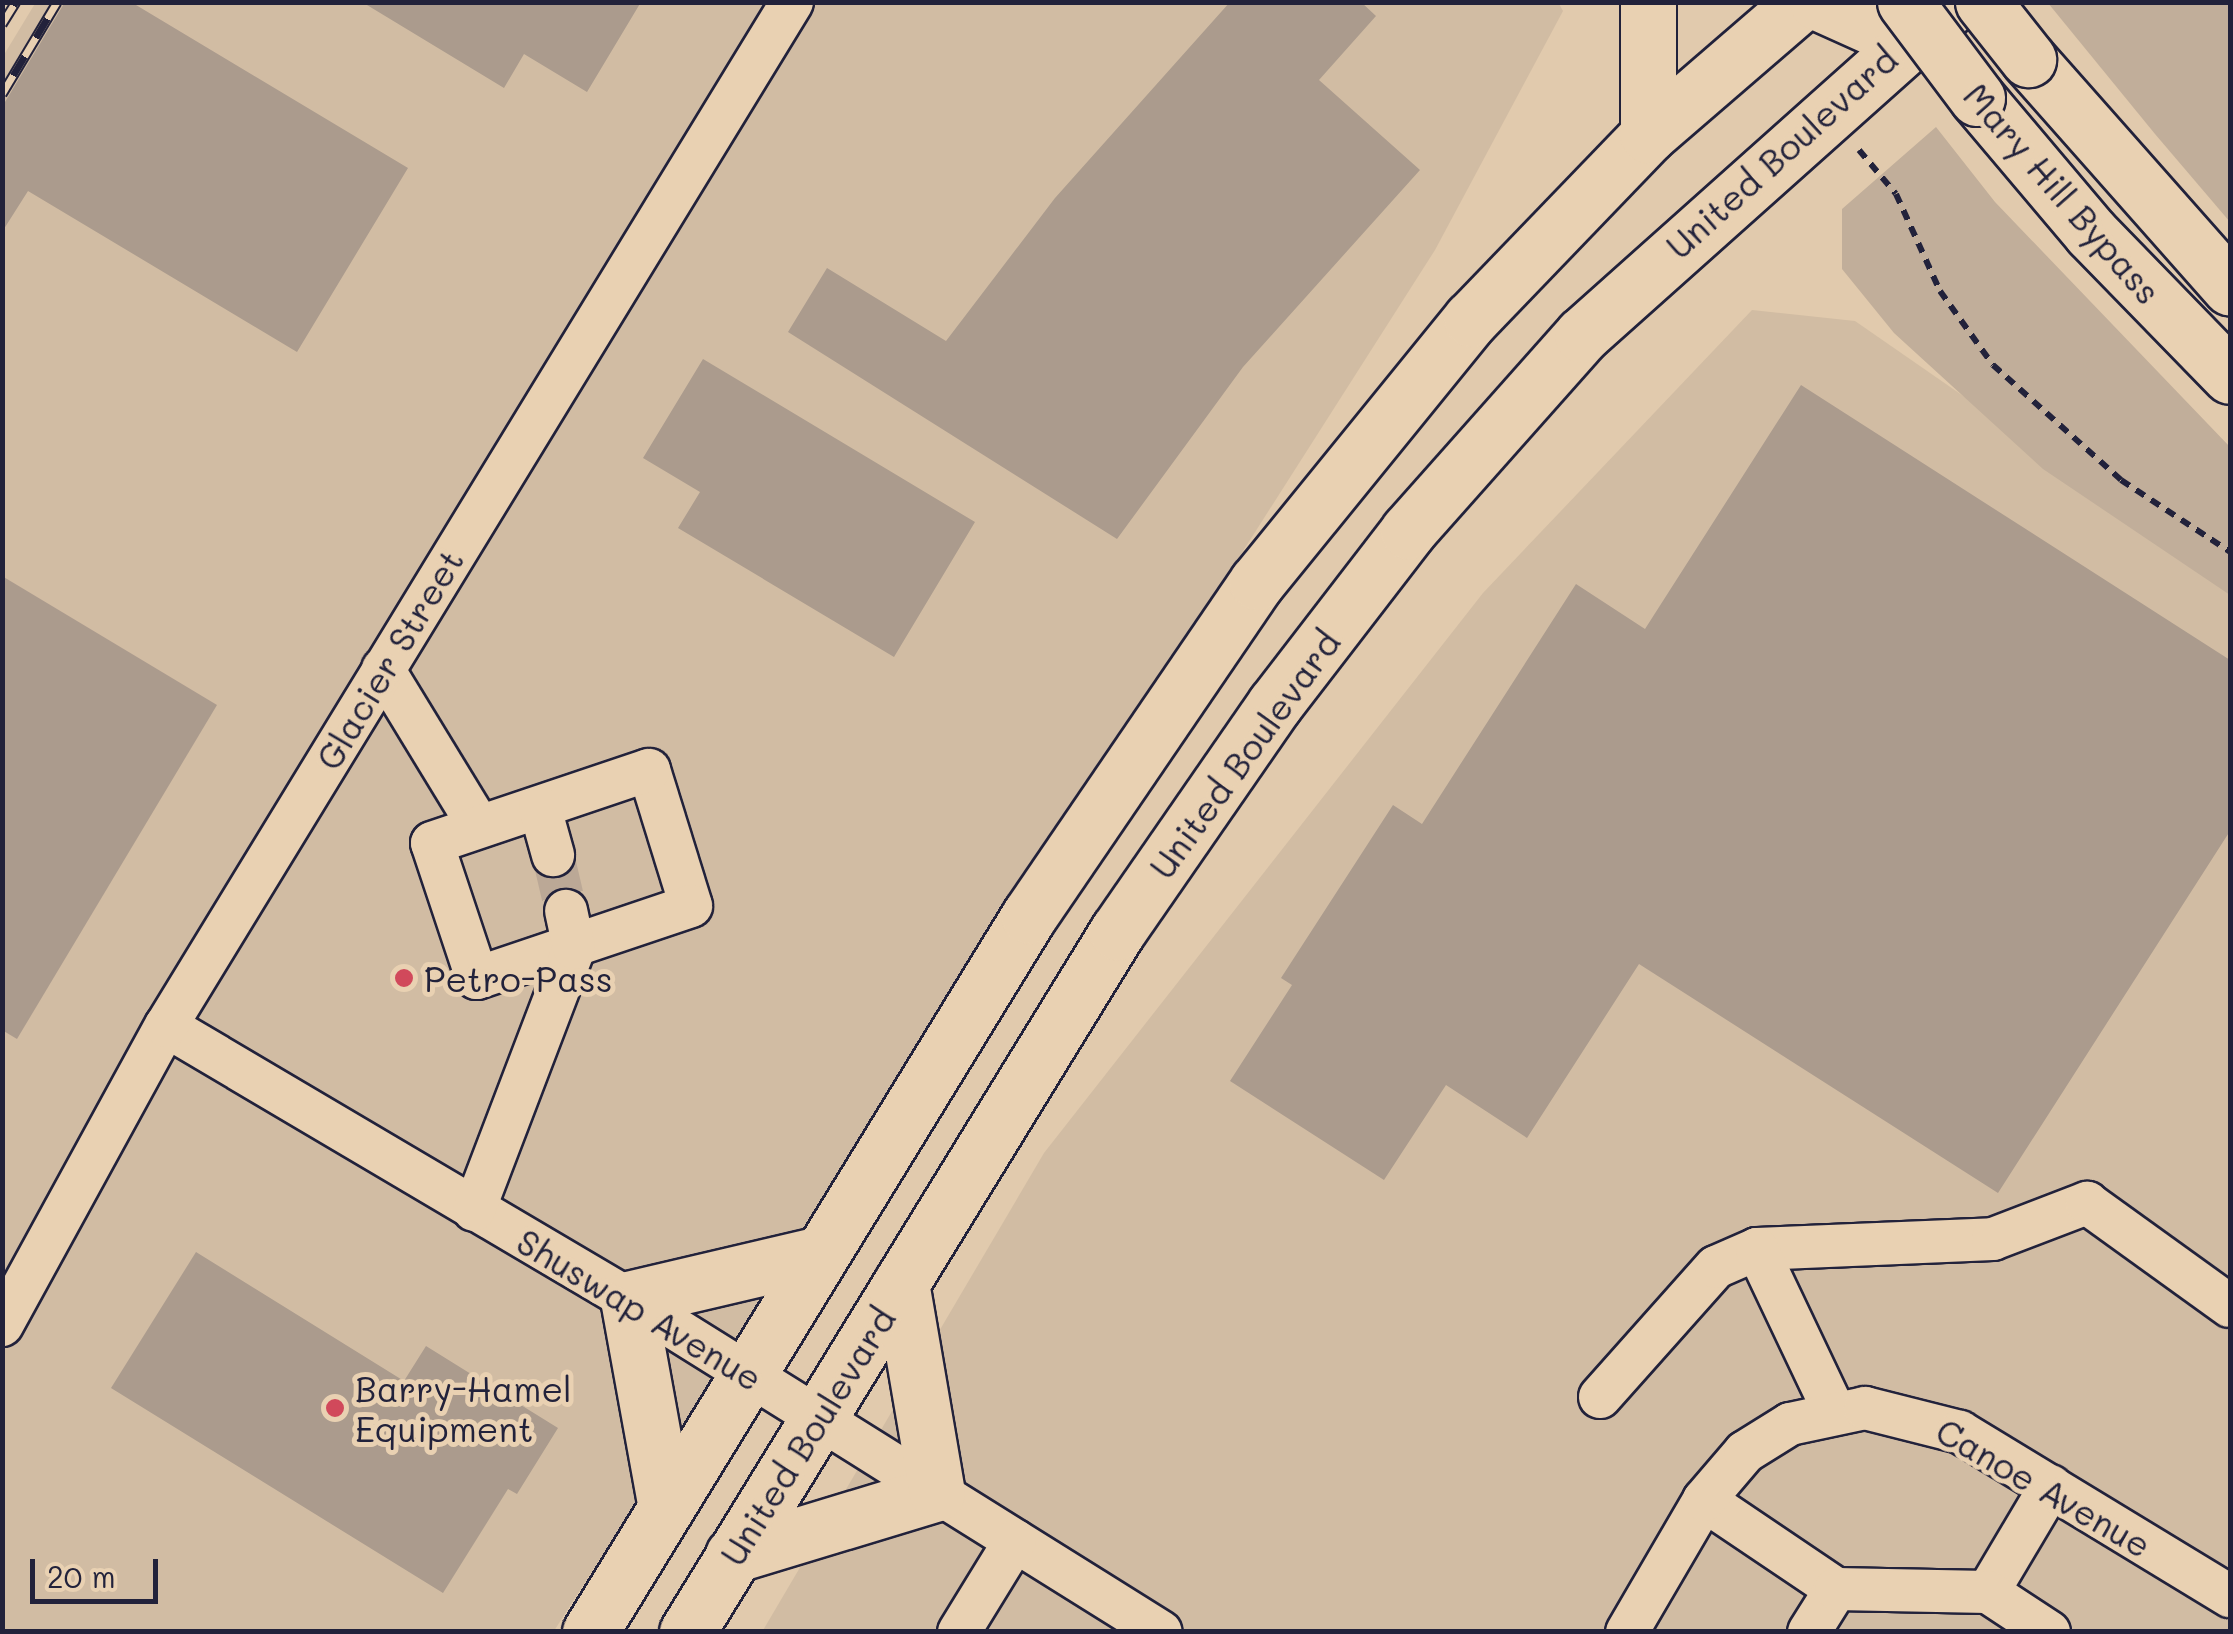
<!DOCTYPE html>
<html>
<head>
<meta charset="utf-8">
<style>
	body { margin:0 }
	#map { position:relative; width:2233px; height:1634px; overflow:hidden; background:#e1caad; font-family:Mali,sans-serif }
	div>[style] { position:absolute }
	.built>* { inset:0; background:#d1bca3 }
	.green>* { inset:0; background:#c1ae9a }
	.building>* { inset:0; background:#ab9b8d }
	.minor-tunnel>* { height:42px; margin-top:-21px; transform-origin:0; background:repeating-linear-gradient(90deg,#bba896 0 42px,transparent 0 63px) }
	.path>* { height:6px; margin-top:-3px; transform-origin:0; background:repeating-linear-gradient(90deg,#22223b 0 10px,transparent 0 18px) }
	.roads { filter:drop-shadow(2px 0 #22223b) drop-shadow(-2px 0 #22223b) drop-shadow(0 2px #22223b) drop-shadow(0 -2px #22223b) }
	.minor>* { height:42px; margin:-21px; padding:0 21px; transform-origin:21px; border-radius:21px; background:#e9d1b2 }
	.major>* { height:55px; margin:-27.5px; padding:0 27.5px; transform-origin:27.5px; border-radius:27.5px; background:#e9d1b2 }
	.highway>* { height:55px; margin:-27.5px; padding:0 27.5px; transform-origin:27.5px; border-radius:27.5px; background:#e9d1b2 }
	.rail>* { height:11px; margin-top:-5.5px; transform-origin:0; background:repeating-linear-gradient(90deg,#e9d1b2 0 22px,#22223b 0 44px); box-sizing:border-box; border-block:2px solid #22223b }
	.bridges { filter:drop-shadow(2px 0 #22223b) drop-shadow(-2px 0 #22223b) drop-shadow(0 2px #22223b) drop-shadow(0 -2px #22223b) }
	.highway-bridge>* { height:55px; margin:-27.5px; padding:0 27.5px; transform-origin:27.5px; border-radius:27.5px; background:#e9d1b2 }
	.dots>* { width:28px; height:28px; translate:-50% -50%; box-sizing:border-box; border:5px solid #e9d1b2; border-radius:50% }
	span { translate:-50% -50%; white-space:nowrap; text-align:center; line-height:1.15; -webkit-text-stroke:10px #e9d1b2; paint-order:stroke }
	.street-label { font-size:35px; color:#22223b }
	.poi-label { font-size:35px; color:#22223b }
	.left { translate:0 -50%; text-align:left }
	.frame { position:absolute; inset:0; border:5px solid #22223b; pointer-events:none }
	.scale { position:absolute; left:30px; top:1559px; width:128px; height:45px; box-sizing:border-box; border:5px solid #22223b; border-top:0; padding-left:12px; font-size:30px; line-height:35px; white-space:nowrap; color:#22223b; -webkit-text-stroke:8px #e9d1b2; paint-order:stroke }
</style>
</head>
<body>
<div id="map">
	<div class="built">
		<div style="clip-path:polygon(36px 2px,1558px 2px,1563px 11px,1435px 250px,554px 1631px,3px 1631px,2px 58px)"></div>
		<div style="clip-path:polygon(1752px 310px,1855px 321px,2230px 581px,2230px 1631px,762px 1632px,1044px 1153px,1483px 593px)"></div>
	</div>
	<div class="green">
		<div style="clip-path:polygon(2048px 3px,2230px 3px,2230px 222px,2155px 134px)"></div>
		<div style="clip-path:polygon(1936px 127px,1995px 202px,2230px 447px,2230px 595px,2043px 469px,1894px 333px,1842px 269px,1842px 209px)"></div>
	</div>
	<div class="building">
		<div style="clip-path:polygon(65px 2px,131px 2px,408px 168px,297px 352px,28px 191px,2px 232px,2px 107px)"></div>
		<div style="clip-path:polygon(362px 2px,641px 2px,587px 92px,524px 54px,504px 88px)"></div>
		<div style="clip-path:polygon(1230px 2px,1361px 2px,1376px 16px,1319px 80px,1420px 170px,1243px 367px,1117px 539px,788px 332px,827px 268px,946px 341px,1055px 198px)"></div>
		<div style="clip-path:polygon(703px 359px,975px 522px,894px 657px,678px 528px,700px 492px,643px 458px)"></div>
		<div style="clip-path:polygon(1801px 385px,2230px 660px,2230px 831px,1998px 1193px,1639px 964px,1527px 1138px,1446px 1085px,1384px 1180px,1230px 1081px,1292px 985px,1281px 978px,1393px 805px,1422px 824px,1576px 584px,1645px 629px)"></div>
		<div style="clip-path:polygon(2px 576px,217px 705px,17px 1039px,2px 1030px)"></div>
		<div style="clip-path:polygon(196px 1252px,404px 1381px,426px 1346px,558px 1428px,517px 1494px,508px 1489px,443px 1593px,111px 1388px)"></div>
	</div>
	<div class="minor-tunnel">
		<div style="left:553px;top:855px;width:57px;rotate:76.9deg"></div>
	</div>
	<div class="path">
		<div style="left:1859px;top:150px;width:57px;rotate:49.9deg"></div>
		<div style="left:1896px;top:194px;width:107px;rotate:65.6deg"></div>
		<div style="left:1940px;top:291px;width:91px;rotate:54.4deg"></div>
		<div style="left:1993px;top:365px;width:172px;rotate:41.9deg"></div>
		<div style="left:2121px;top:480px;width:131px;rotate:33.4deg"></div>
	</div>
	<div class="roads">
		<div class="minor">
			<div style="left:383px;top:669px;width:184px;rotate:58.6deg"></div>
			<div style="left:649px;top:770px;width:142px;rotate:72.8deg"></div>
			<div style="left:691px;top:906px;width:226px;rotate:161.4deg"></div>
			<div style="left:477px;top:978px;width:142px;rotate:-108.4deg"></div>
			<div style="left:432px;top:843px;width:229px;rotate:-18.6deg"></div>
			<div style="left:540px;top:808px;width:49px;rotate:74.5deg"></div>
			<div style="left:166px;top:1026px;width:537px;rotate:30.58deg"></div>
			<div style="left:628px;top:1299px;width:628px;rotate:32deg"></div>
			<div style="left:474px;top:1210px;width:280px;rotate:-69.1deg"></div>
			<div style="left:574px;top:948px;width:38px;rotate:-102deg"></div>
			<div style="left:1757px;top:1249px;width:236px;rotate:-2.4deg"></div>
			<div style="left:1993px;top:1239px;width:101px;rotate:-21deg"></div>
			<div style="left:2087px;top:1203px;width:176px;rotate:35.8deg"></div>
			<div style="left:2px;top:1325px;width:341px;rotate:-61.3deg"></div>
			<div style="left:166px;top:1026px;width:1200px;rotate:-58.56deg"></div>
			<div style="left:1600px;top:1397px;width:174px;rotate:-48.3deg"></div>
			<div style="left:1716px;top:1267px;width:45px;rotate:-23.7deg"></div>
			<div style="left:1757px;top:1249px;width:179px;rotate:64.6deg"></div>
			<div style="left:1704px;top:1500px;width:159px;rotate:34deg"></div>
			<div style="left:1988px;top:1592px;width:123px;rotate:-59.3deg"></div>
			<div style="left:959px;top:1632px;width:107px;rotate:-58.4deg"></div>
			<div style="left:1627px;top:1632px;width:153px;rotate:-59.7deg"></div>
			<div style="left:1704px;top:1500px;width:63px;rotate:-49.5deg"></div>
			<div style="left:1745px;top:1452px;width:53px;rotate:-31.9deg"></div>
			<div style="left:1790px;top:1424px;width:77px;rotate:-12deg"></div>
			<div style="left:1865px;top:1408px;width:98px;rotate:14.2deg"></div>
			<div style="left:1960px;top:1432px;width:316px;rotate:31.3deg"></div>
			<div style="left:1809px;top:1632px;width:51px;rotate:-57.9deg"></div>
			<div style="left:1836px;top:1589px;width:152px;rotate:1.1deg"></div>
			<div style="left:1988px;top:1592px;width:73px;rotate:33.3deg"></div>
		</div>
		<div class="major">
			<div style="left:666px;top:1508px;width:212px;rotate:-100.3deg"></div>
			<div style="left:628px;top:1299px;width:197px;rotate:-13.2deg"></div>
			<div style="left:733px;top:1555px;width:213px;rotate:-16.9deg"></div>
			<div style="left:937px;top:1493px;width:213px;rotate:-99.7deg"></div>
			<div style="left:590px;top:1632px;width:840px;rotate:-58.49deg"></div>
			<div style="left:1029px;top:916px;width:404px;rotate:-55.7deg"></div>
			<div style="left:1257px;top:582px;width:339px;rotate:-50.9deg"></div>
			<div style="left:1471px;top:319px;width:255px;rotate:-46.1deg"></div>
			<div style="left:1648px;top:135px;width:203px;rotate:-40.8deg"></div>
			<div style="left:687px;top:1632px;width:822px;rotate:-58.44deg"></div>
			<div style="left:1117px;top:932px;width:277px;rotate:-55.3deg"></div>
			<div style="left:1275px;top:704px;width:218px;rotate:-52.4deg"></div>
			<div style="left:1408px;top:531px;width:262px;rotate:-48.4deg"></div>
			<div style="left:1582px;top:335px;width:500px;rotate:-41.76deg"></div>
		</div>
		<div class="highway">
			<div style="left:1817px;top:2px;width:95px;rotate:24.1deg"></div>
			<div style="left:2028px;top:59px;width:305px;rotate:48.5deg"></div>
			<div style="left:1977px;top:98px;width:177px;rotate:49.8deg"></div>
			<div style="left:2091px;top:233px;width:199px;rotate:45.8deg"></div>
			<div style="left:1648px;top:135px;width:133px;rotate:-90deg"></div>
		</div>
	</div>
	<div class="rail">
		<div style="left:2px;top:24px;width:26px;rotate:-58deg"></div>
		<div style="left:2px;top:94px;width:107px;rotate:-59.1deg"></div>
	</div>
	<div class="bridges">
		<div class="highway-bridge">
			<div style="left:1905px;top:2px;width:120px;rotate:53.1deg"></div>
			<div style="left:1983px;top:2px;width:73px;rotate:51.7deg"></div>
		</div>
	</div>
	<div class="dots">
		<div style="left:404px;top:978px;background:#d1495b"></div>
		<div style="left:335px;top:1408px;background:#d1495b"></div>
	</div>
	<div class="street-label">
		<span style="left:1781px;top:152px;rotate:-42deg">United Boulevard</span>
		<span style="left:2063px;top:193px;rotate:49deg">Mary Hill Bypass</span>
		<span style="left:389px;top:659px;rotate:-59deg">Glacier Street</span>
		<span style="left:1244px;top:754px;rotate:-54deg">United Boulevard</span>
		<span style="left:640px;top:1309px;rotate:31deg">Shuswap Avenue</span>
		<span style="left:807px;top:1436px;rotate:-58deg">United Boulevard</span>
		<span style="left:2044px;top:1487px;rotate:30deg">Canoe Avenue</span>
	</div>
	<div class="poi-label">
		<span class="left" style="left:424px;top:978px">Petro-Pass</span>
		<span class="left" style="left:355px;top:1408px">Barry-Hamel<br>Equipment</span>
	</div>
	<div class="frame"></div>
	<div class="scale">20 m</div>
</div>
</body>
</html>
